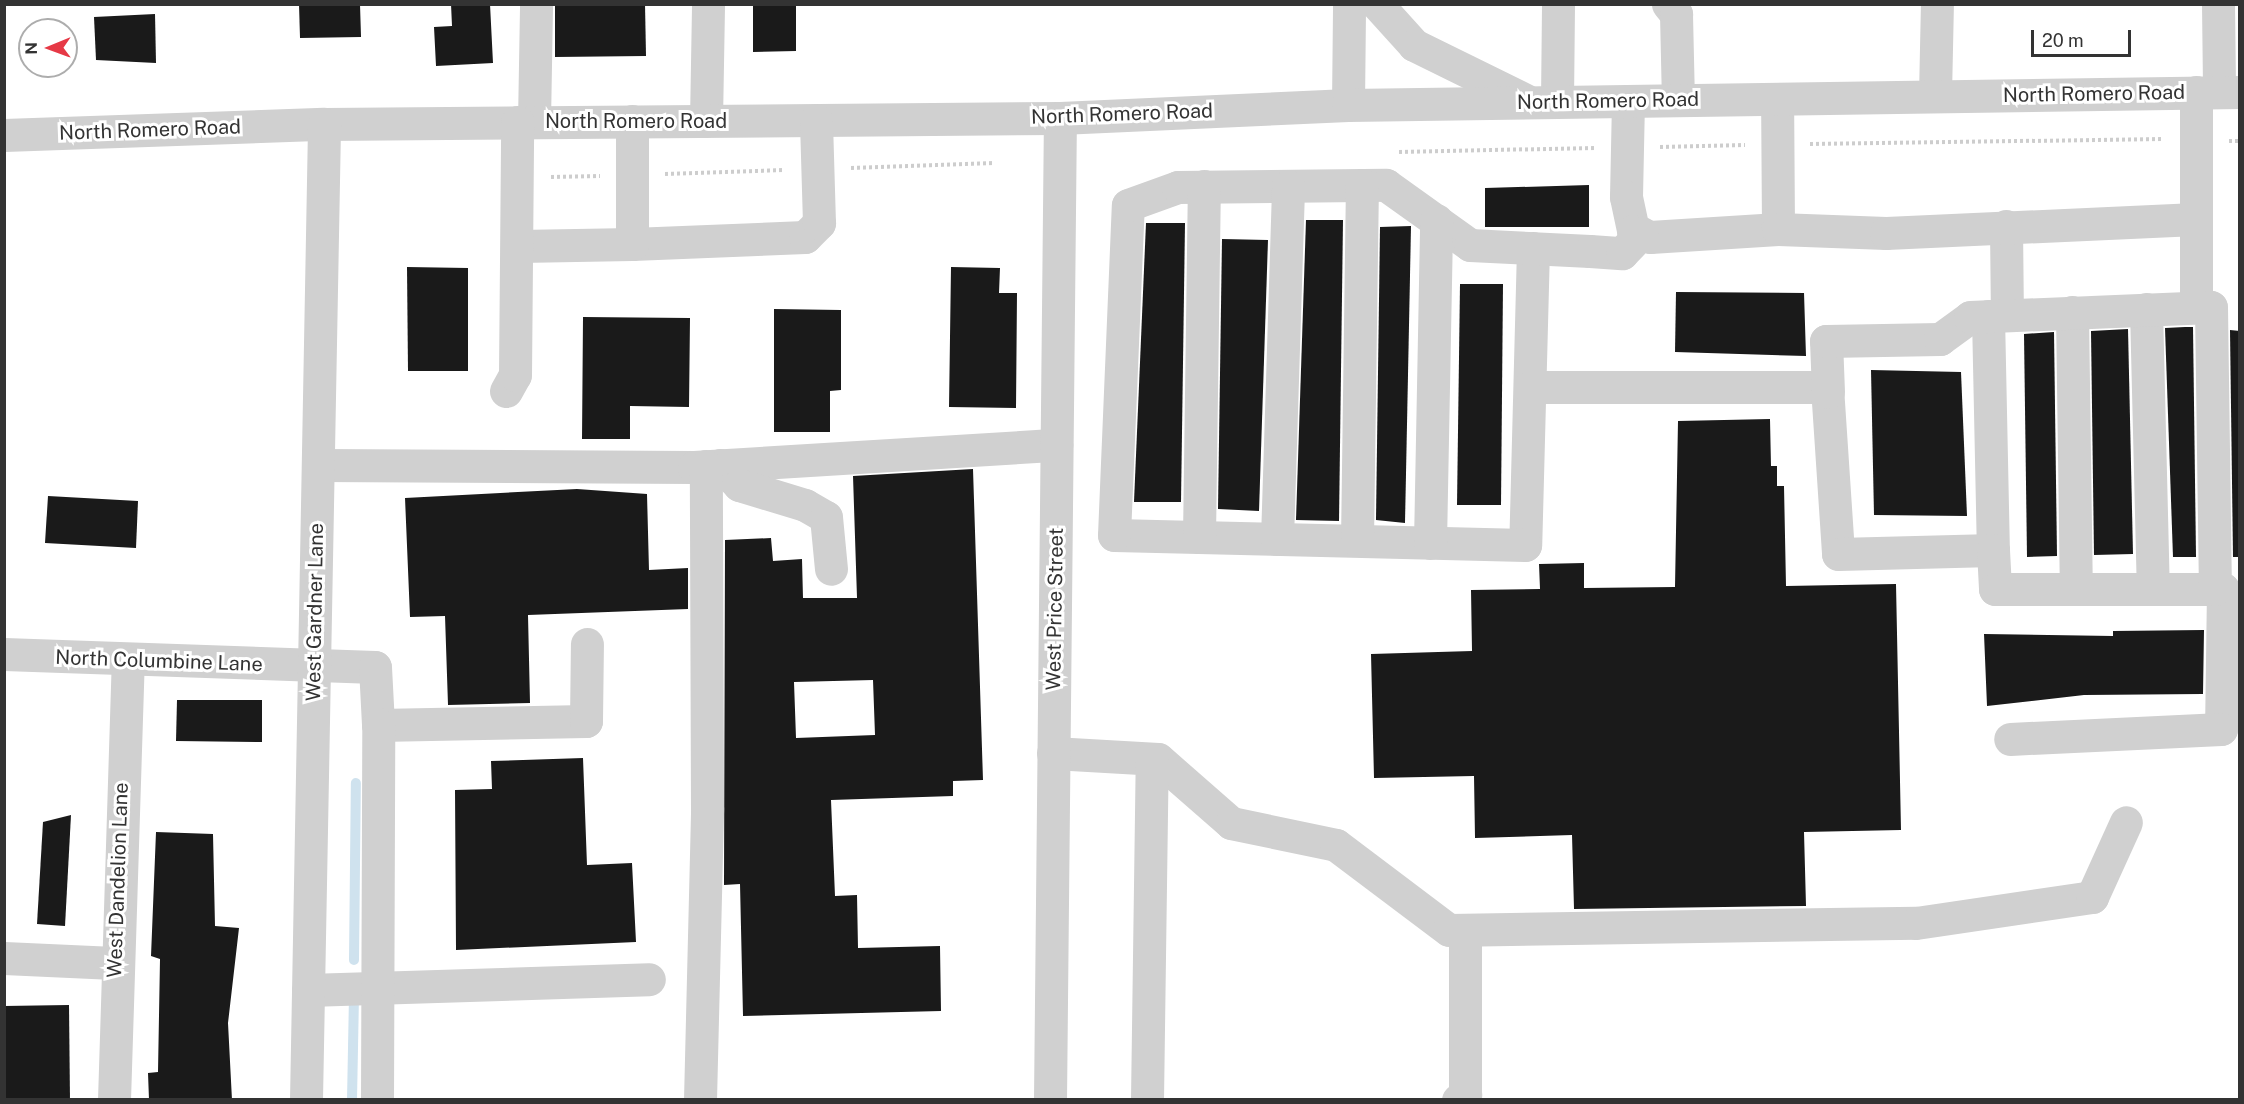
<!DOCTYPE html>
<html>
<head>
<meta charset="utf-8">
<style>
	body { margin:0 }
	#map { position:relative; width:2244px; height:1104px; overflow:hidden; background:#fff; font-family:"Public Sans",sans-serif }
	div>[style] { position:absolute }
	.stream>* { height:10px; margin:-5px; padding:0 5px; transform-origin:5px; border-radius:5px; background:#cfe2ee }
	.building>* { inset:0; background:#1a1a1a }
	.path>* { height:4px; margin-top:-2px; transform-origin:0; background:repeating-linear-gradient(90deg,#cdcdcd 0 3px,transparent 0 6px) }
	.minor>* { height:33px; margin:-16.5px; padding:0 16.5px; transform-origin:16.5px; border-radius:16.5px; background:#d0d0d0 }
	span { translate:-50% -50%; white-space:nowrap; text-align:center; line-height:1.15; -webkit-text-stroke:6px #fff; paint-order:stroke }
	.street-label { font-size:20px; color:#333 }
	.frame { position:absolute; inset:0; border:6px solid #333; pointer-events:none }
	.north { position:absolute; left:18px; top:18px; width:60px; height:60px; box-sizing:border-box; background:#fff; border:2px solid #adadad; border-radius:50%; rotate:269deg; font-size:16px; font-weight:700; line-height:24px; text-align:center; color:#333 }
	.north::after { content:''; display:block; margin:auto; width:21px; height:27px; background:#e63946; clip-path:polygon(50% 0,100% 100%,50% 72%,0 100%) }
	.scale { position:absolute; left:2031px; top:30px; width:100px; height:27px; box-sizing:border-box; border:3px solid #333; border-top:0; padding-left:8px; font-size:18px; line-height:21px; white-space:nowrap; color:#333; -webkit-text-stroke:4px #fff; paint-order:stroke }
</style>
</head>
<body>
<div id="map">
	<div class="stream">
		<div style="left:354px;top:960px;width:177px;rotate:-89.4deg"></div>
		<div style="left:352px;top:1100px;width:102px;rotate:-88.9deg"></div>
	</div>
	<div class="building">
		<div style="clip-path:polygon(299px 4px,360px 4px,361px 37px,300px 38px)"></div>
		<div style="clip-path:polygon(451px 4px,490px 4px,493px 63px,436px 66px,434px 27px,452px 26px)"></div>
		<div style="clip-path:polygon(555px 4px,645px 4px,646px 56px,555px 57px)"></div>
		<div style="clip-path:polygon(753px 4px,796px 4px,796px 51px,753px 52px)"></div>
		<div style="clip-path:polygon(155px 14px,156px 63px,96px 60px,94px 17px)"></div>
		<div style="clip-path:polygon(1589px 185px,1589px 227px,1485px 227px,1485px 188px)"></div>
		<div style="clip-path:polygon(1306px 220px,1343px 220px,1339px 521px,1296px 520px)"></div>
		<div style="clip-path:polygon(1146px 223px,1185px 223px,1181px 502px,1134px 502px)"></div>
		<div style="clip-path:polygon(1411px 226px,1405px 523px,1376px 520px,1380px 227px)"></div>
		<div style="clip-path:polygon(1222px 239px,1268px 240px,1259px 511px,1218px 509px)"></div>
		<div style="clip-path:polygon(407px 267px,468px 268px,468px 371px,408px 371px)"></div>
		<div style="clip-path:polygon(951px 267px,1000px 268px,999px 293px,1017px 293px,1016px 408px,949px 407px)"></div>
		<div style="clip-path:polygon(1460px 284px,1503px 284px,1501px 505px,1457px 505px)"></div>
		<div style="clip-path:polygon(1676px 292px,1804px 293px,1806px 356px,1675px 352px)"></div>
		<div style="clip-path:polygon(774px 309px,841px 310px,841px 390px,830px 391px,830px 432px,774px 432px)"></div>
		<div style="clip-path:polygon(583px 317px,690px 318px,689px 407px,630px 406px,630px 439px,582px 439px)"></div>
		<div style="clip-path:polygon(2185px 327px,2193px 327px,2196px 557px,2173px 557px,2165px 328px)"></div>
		<div style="clip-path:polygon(2128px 329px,2133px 554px,2094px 555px,2091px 331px)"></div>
		<div style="clip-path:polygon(2230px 330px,2240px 331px,2240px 557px,2233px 557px)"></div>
		<div style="clip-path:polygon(2054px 332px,2057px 556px,2027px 557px,2024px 334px)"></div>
		<div style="clip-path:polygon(1871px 370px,1961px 372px,1967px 516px,1874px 515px)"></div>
		<div style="clip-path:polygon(1770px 419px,1771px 466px,1777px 466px,1777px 486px,1784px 486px,1786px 586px,1896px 584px,1901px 830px,1804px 832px,1806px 906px,1574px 909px,1572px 835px,1475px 838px,1474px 776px,1374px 778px,1371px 654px,1472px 651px,1471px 590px,1540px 589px,1539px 564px,1584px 563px,1584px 588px,1675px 587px,1678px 421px)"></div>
		<div style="clip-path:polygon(evenodd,973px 469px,983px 780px,953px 781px,953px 796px,831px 800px,835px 896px,857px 895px,858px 948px,940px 946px,941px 1011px,743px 1016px,740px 884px,724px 885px,725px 540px,771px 538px,773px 561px,802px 559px,803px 598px,857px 598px,853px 476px,973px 469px,873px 680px,875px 735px,796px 738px,794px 682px,873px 680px)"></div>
		<div style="clip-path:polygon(577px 489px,647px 494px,649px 570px,688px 568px,688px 609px,528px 615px,530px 703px,448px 705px,445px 616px,410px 617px,405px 498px)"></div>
		<div style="clip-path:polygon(48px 496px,138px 501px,136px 548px,45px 543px)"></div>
		<div style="clip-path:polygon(2204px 630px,2203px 694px,2084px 695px,1987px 706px,1984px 634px,2113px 636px,2113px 631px)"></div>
		<div style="clip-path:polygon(177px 700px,262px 700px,262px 742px,176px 741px)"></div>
		<div style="clip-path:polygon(583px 758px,587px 865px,632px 863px,636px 942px,456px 950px,455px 790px,492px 789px,491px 761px)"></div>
		<div style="clip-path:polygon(71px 815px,65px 926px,37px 924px,43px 822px)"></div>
		<div style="clip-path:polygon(156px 832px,213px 834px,215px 926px,239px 928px,228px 1023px,232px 1100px,149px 1100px,148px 1073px,158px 1072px,160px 959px,151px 956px)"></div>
		<div style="clip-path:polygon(69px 1005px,70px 1100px,4px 1100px,4px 1006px)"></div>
	</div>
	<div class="path">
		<div style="left:2229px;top:141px;width:11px"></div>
		<div style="left:1810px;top:144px;width:352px;rotate:-0.8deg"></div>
		<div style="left:1660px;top:147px;width:85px;rotate:-1.3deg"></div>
		<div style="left:1399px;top:152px;width:196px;rotate:-1.2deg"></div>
		<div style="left:851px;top:168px;width:143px;rotate:-2deg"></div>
		<div style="left:665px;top:174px;width:118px;rotate:-1.9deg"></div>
		<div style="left:551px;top:177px;width:49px;rotate:-1.2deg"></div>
	</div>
	<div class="minor">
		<div style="left:1377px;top:4px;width:55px;rotate:47.9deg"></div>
		<div style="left:1414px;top:45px;width:125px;rotate:26.2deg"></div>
		<div style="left:1668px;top:4px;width:13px;rotate:51deg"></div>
		<div style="left:1676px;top:14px;width:86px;rotate:88.7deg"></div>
		<div style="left:2218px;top:4px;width:88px;rotate:89.3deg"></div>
		<div style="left:1935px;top:96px;width:92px;rotate:-88.8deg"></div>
		<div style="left:1557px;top:101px;width:97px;rotate:-89.4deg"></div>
		<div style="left:1628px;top:101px;width:96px;rotate:91.2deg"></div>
		<div style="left:1626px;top:197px;width:35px;rotate:78deg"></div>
		<div style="left:1633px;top:231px;width:18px;rotate:19deg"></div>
		<div style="left:1650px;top:237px;width:128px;rotate:-3.6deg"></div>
		<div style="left:1778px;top:229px;width:130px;rotate:-90.4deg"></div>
		<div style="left:1348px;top:105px;width:101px;rotate:-89.4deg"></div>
		<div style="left:706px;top:121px;width:117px;rotate:-89deg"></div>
		<div style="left:534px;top:122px;width:118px;rotate:-89deg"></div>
		<div style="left:4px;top:135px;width:320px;rotate:-2deg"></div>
		<div style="left:324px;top:124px;width:736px;rotate:-0.47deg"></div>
		<div style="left:1060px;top:118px;width:288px;rotate:-2.6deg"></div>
		<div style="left:1348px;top:105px;width:892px;rotate:-0.83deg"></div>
		<div style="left:2006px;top:226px;width:89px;rotate:89.4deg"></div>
		<div style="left:1778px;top:229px;width:108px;rotate:2.1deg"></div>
		<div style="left:1886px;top:233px;width:310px;rotate:-2.6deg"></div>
		<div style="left:632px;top:244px;width:173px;rotate:-2.3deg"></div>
		<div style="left:805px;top:237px;width:20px;rotate:-45deg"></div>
		<div style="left:819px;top:223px;width:103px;rotate:-91.7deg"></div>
		<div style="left:519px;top:246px;width:113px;rotate:-1deg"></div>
		<div style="left:632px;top:244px;width:123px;rotate:-90deg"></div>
		<div style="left:1533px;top:248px;width:297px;rotate:91.5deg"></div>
		<div style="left:1525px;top:545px;width:411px;rotate:-178.6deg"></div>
		<div style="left:1114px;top:535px;width:330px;rotate:-87.6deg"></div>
		<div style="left:1128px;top:205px;width:53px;rotate:-19.8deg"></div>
		<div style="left:1178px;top:187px;width:208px;rotate:-0.6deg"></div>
		<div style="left:1386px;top:185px;width:103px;rotate:35.5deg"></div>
		<div style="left:1470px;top:245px;width:120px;rotate:2.9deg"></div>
		<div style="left:1590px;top:251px;width:32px;rotate:4deg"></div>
		<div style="left:1622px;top:253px;width:28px;rotate:-46deg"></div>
		<div style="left:2196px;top:307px;width:215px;rotate:-90deg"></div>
		<div style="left:2146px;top:309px;width:280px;rotate:88.6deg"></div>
		<div style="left:2072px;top:312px;width:277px;rotate:89.2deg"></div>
		<div style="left:1988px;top:316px;width:234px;rotate:88.8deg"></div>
		<div style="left:1530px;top:387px;width:297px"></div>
		<div style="left:1827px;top:387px;width:167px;rotate:86.2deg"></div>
		<div style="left:1838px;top:554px;width:155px;rotate:-1.5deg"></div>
		<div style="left:1993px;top:550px;width:39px;rotate:87deg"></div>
		<div style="left:1995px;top:589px;width:228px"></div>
		<div style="left:2223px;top:589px;width:140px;rotate:90.8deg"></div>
		<div style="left:2221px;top:729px;width:211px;rotate:177.3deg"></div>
		<div style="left:506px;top:391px;width:18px;rotate:-61deg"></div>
		<div style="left:515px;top:375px;width:253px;rotate:-89.5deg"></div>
		<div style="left:1828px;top:392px;width:51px;rotate:-92.2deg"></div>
		<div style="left:1826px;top:341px;width:114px;rotate:-1deg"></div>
		<div style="left:1940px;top:339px;width:37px;rotate:-36deg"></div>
		<div style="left:1970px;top:317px;width:241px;rotate:-2.4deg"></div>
		<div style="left:2211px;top:307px;width:282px;rotate:89.2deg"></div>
		<div style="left:318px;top:465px;width:376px;rotate:0.3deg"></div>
		<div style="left:694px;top:467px;width:363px;rotate:-3.5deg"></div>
		<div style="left:720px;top:465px;width:28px;rotate:46deg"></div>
		<div style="left:739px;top:485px;width:69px;rotate:16.9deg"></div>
		<div style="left:805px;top:505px;width:24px;rotate:30deg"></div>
		<div style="left:826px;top:517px;width:52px;rotate:84.5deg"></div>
		<div style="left:1199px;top:537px;width:351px;rotate:-89.2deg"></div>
		<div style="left:1277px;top:539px;width:353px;rotate:-88.2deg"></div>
		<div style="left:1357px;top:540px;width:355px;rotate:-89.2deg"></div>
		<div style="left:1430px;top:543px;width:323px;rotate:-88.9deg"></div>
		<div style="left:4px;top:654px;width:371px;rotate:2deg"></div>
		<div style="left:375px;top:667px;width:58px;rotate:87deg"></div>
		<div style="left:378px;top:725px;width:208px;rotate:-1.1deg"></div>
		<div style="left:586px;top:721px;width:77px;rotate:-89.3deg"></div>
		<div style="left:1053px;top:753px;width:105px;rotate:3.3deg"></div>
		<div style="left:1158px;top:759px;width:97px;rotate:41.2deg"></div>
		<div style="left:1231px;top:823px;width:107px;rotate:11.8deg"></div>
		<div style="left:1336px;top:845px;width:141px;rotate:37deg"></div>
		<div style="left:1449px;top:930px;width:467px;rotate:-0.9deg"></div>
		<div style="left:1916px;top:923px;width:178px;rotate:-8.4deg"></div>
		<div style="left:2092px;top:897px;width:82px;rotate:-65.6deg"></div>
		<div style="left:4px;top:958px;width:110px;rotate:2.6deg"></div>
		<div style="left:308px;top:990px;width:341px;rotate:-1.8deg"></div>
		<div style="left:114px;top:1100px;width:439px;rotate:-88.2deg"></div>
		<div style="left:306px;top:1100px;width:976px;rotate:-88.94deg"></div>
		<div style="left:377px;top:1100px;width:375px;rotate:-89.8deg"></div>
		<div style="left:700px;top:1100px;width:292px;rotate:-88.6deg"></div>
		<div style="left:707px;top:808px;width:342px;rotate:-90.2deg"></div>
		<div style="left:1050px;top:1100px;width:982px;rotate:-89.42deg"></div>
		<div style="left:1147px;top:1100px;width:341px;rotate:-89.2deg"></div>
		<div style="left:1458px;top:1100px;width:9px;rotate:-36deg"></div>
		<div style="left:1465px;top:1095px;width:165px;rotate:-90deg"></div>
	</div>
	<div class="street-label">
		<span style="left:2094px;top:94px;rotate:-1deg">North Romero Road</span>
		<span style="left:1608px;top:101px;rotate:-1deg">North Romero Road</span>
		<span style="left:1122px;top:114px;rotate:-2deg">North Romero Road</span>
		<span style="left:636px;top:121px">North Romero Road</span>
		<span style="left:150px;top:130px;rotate:-2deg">North Romero Road</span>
		<span style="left:1055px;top:609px;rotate:-89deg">West Price Street</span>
		<span style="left:315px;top:612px;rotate:-89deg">West Gardner Lane</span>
		<span style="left:159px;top:661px;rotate:2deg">North Columbine Lane</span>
		<span style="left:118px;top:880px;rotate:-88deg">West Dandelion Lane</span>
	</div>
	<div class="frame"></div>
	<div class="north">N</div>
	<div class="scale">20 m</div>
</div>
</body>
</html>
